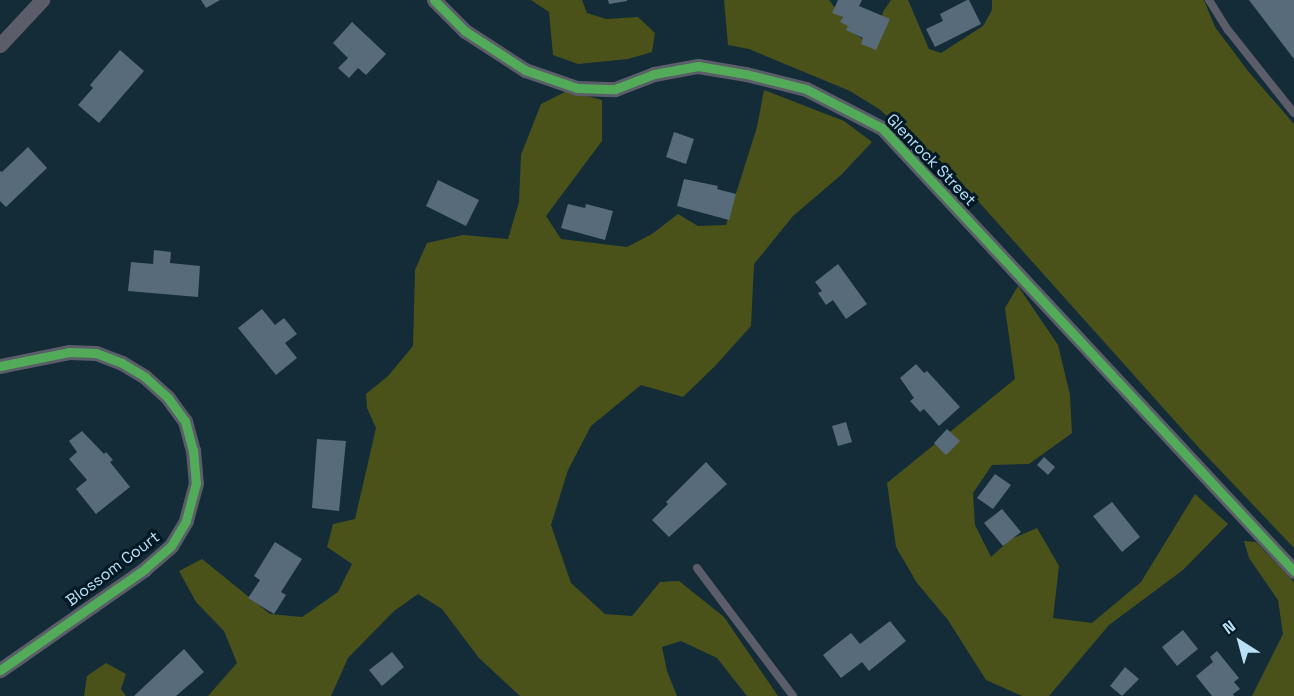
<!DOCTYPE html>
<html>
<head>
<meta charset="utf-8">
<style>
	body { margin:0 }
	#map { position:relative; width:1294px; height:696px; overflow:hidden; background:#132c38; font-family:"Space Grotesk",sans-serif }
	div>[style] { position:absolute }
	.green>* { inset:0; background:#4a521a }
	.building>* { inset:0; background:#576b7b }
	.service>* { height:8px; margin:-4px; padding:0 4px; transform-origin:4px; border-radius:4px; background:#5b5d68 }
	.minor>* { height:15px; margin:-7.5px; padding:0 7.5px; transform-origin:7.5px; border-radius:7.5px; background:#5b5d68 }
	.cycleway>* { height:9px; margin:-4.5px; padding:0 4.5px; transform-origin:4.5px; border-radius:4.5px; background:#51ab58 }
	span { translate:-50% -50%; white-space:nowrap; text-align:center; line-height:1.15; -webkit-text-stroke:6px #011925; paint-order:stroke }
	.street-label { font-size:16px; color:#bae0f6 }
	.north { position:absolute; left:1210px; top:612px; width:60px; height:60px; -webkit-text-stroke:4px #011925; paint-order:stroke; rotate:324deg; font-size:16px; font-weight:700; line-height:24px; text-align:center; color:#bae0f6 }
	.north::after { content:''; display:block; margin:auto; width:21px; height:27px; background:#bae0f6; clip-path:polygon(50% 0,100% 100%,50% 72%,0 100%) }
</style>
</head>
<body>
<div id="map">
	<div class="green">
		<div style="clip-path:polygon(531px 0,582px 0,587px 13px,606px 19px,638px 17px,655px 33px,652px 52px,628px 59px,578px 64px,553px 55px,549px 12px)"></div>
		<div style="clip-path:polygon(724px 0,829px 0,856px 35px,874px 45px,883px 12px,891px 0,908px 0,929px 49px,941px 53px,983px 26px,992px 10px,992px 0,1204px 0,1215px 27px,1248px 71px,1294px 124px,1294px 548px,1200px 449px,952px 172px,879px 109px,850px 91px,749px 49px,728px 45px)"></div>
		<div style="clip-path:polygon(764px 90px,844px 121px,872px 142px,841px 175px,793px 216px,754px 264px,751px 326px,716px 365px,683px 397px,641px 385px,591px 426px,568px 470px,551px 525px,571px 583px,605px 614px,632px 616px,660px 582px,679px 581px,724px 617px,778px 696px,747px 696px,717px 658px,681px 641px,662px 647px,667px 671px,677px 696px,520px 696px,479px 658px,442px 609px,418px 594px,394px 611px,348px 658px,331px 696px,208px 696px,237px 663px,224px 631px,196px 602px,179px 571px,202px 559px,270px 614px,302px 617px,338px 592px,352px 564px,327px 547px,333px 524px,355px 519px,376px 428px,367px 408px,366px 394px,388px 376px,413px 346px,415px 270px,427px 243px,463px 235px,508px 239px,519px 202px,521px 155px,541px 104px,567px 91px,602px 100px,602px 141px,546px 216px,561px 239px,627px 247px,652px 234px,678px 214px,698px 226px,726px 225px,757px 127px)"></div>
		<div style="clip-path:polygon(1018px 286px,1058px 345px,1070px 395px,1072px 433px,1029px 464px,992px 465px,973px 493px,975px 525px,991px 557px,1011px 539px,1037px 528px,1059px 566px,1053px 618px,1092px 623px,1141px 582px,1195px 494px,1228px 524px,1183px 570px,1109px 625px,1049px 696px,1022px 696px,986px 680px,948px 620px,917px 583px,896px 547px,887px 483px,1015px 379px,1005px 308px)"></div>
		<div style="clip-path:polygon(1244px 541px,1256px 542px,1294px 582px,1294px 696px,1252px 696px,1283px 634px,1278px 600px,1249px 558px)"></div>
		<div style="clip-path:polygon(106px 663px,126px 674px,121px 689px,126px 696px,84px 696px,87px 676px)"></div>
	</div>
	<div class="building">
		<div style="clip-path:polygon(201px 0,220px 0,206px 8px)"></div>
		<div style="clip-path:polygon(608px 0,627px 0,627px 1px,609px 4px)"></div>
		<div style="clip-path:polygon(838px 0,862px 0,859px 6px,890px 19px,876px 50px,861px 44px,863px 38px,846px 30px,848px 26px,840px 22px,843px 17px,832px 13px)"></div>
		<div style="clip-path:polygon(967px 0,969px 0,981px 24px,935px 47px,926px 29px,943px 21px,940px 14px)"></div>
		<div style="clip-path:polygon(1249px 0,1294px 0,1294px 59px)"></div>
		<div style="clip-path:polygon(352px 22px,386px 54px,366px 75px,358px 68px,349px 78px,338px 68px,348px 58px,333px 43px)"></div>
		<div style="clip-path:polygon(120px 50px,144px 71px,99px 123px,78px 105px,93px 88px,90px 85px)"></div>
		<div style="clip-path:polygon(674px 132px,694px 139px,686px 164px,666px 157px)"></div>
		<div style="clip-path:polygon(28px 147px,47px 168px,6px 207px,0 201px,0 171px,2px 172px)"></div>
		<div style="clip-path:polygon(684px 179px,718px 186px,717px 189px,736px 194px,729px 220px,677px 206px)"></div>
		<div style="clip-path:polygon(438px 180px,479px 200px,466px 226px,426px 206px)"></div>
		<div style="clip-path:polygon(568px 204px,585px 208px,586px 204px,613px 211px,605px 240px,561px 228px)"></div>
		<div style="clip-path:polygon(154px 250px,171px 252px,170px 263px,200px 266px,198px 297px,128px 291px,131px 262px,153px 264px)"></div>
		<div style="clip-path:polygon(838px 264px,867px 304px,846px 319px,833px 300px,826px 305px,818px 293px,822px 291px,815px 282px)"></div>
		<div style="clip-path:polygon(262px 309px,275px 325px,284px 318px,297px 334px,285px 343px,297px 358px,276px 375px,238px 328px)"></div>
		<div style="clip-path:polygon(916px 364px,924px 373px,927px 371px,960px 407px,939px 426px,924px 409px,920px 412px,910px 401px,914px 398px,900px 378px)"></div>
		<div style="clip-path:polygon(846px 422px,852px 442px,838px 446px,832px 426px)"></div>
		<div style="clip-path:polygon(947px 429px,960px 441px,946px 455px,934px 443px)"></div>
		<div style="clip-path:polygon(82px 431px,104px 454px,106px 452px,113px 460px,110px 462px,130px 487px,96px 514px,76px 489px,87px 480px,69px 459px,77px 452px,69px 441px)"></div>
		<div style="clip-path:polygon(317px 439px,346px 441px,339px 511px,312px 508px)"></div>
		<div style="clip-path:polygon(1044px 457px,1055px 467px,1048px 475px,1037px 465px)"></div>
		<div style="clip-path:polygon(706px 462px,727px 484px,669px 537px,652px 520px,668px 504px,666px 502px)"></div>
		<div style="clip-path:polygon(995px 474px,1011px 485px,993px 509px,977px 498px)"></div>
		<div style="clip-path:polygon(1112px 502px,1140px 537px,1122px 552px,1093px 516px)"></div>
		<div style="clip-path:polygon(1002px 509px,1021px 532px,1003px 546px,984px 523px)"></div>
		<div style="clip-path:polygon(275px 542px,302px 559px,281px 592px,286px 595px,274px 614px,248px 598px,260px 580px,254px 576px)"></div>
		<div style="clip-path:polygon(890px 621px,906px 641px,869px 671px,862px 662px,841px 678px,823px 655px,851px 633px,860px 644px)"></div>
		<div style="clip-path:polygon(1183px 630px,1198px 649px,1177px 666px,1162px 647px)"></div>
		<div style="clip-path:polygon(184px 649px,204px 672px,176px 696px,134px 696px)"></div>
		<div style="clip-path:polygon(1217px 651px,1239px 678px,1234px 682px,1240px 689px,1233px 694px,1234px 696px,1212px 696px,1196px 676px,1213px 662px,1210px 657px)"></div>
		<div style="clip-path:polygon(392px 652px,404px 667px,382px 686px,369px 670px)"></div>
		<div style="clip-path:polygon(1125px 667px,1139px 679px,1122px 696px,1110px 686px)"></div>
	</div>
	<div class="service">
		<div style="left:1209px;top:0;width:36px;rotate:58deg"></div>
		<div style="left:1228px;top:30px;width:106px;rotate:51.5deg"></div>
		<div style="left:697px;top:568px;width:160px;rotate:53.1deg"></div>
	</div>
	<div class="minor">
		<div style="left:434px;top:0;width:44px;rotate:45deg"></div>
		<div style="left:465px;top:31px;width:72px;rotate:33deg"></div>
		<div style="left:525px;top:70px;width:55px;rotate:19.1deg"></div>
		<div style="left:577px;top:88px;width:38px;rotate:2deg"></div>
		<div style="left:615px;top:89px;width:42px;rotate:-21deg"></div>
		<div style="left:654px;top:74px;width:45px;rotate:-10.3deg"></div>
		<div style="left:698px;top:66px;width:49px;rotate:9.5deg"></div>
		<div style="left:746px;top:74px;width:62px;rotate:14deg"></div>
		<div style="left:806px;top:89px;width:85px;rotate:27.2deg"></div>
		<div style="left:882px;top:128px;width:605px;rotate:47.08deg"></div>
		<div style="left:0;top:45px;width:62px;rotate:-47deg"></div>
		<div style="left:0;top:366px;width:70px;rotate:-11.5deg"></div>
		<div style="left:69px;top:352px;width:27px;rotate:2deg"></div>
		<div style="left:96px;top:353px;width:28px;rotate:21deg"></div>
		<div style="left:122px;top:363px;width:27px;rotate:31deg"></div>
		<div style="left:145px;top:377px;width:31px;rotate:42deg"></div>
		<div style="left:168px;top:398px;width:29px;rotate:54deg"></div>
		<div style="left:185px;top:421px;width:30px;rotate:75deg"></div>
		<div style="left:193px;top:450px;width:33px;rotate:85deg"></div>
		<div style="left:196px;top:483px;width:39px;rotate:105deg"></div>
		<div style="left:186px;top:521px;width:29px;rotate:121deg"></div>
		<div style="left:171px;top:546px;width:35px;rotate:139deg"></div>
		<div style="left:145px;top:569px;width:177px;rotate:145.1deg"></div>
	</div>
	<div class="cycleway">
		<div style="left:434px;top:0;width:44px;rotate:45deg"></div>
		<div style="left:465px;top:31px;width:72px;rotate:33deg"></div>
		<div style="left:525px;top:70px;width:55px;rotate:19.1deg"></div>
		<div style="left:577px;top:88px;width:38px;rotate:2deg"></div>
		<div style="left:615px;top:89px;width:42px;rotate:-21deg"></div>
		<div style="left:654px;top:74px;width:45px;rotate:-10.3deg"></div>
		<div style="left:698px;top:66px;width:49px;rotate:9.5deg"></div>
		<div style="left:746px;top:74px;width:62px;rotate:14deg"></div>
		<div style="left:806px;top:89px;width:85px;rotate:27.2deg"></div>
		<div style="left:882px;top:128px;width:605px;rotate:47.08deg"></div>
		<div style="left:0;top:366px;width:70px;rotate:-11.5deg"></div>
		<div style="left:69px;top:352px;width:27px;rotate:2deg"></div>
		<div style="left:96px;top:353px;width:28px;rotate:21deg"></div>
		<div style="left:122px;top:363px;width:27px;rotate:31deg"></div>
		<div style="left:145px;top:377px;width:31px;rotate:42deg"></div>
		<div style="left:168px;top:398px;width:29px;rotate:54deg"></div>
		<div style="left:185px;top:421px;width:30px;rotate:75deg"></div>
		<div style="left:193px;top:450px;width:33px;rotate:85deg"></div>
		<div style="left:196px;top:483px;width:39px;rotate:105deg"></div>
		<div style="left:186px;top:521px;width:29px;rotate:121deg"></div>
		<div style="left:171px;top:546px;width:35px;rotate:139deg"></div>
		<div style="left:145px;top:569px;width:177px;rotate:145.1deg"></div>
	</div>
	<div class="street-label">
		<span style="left:931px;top:160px;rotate:46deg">Glenrock Street</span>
		<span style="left:113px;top:569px;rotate:-37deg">Blossom Court</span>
	</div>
	<div class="north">N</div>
</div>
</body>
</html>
